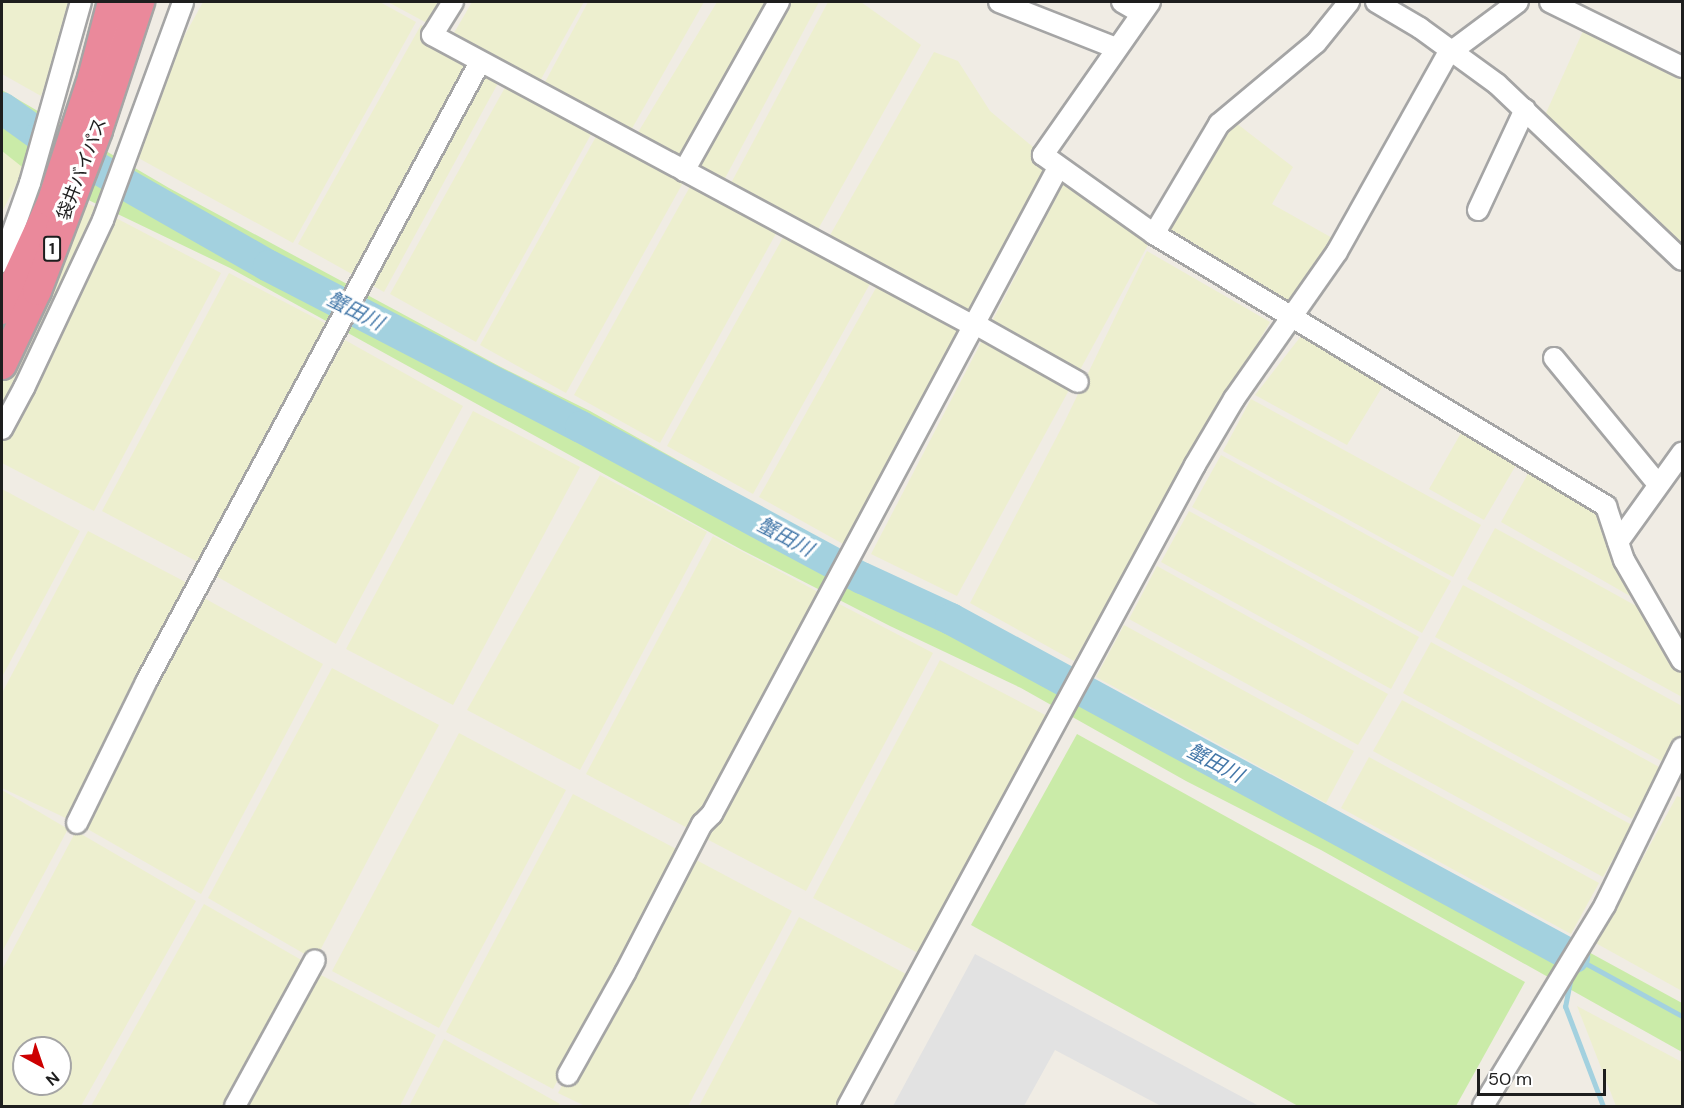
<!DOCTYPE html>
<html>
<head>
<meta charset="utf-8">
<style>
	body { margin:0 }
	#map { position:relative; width:1684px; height:1108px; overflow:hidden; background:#f0ece4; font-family:"DM Sans","Noto Sans JP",sans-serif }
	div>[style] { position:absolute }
	.farmland>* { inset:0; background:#edefcf }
	.grass>* { inset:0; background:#caeba8 }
	.parking>* { inset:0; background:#e2e2e2 }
	.stream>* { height:5px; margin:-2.5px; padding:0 2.5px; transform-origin:2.5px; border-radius:2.5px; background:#a3d1df }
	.river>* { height:32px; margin:-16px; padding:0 16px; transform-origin:16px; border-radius:16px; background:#a3d1df }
	.roads { filter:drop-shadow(2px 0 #a5a5a5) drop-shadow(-2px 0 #a5a5a5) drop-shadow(0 2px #a5a5a5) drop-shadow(0 -2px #a5a5a5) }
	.minor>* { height:20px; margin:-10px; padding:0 10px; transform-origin:10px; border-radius:10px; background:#fff }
	.highway>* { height:28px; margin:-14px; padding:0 14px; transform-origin:14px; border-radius:14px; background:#ea899b }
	span { translate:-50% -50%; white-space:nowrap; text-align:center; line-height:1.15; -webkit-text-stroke:6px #fff; paint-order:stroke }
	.shield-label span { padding:2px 4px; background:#fff; border:2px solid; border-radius:4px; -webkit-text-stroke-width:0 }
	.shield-label { font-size:16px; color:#1e1e1e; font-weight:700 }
	.street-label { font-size:18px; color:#1e1e1e }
	.water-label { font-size:20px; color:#4478a9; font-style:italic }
	.frame { position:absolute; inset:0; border:3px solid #1e1e1e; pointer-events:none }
	.north { position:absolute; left:12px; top:1036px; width:60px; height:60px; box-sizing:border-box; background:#fff; border:2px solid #a5a5a5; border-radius:50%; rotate:140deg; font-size:16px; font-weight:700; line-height:24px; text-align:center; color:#1e1e1e }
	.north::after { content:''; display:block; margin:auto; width:21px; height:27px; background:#cd0001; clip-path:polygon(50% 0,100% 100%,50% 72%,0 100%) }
	.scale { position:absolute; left:1477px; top:1069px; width:129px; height:27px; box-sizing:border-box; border:3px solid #1e1e1e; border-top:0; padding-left:8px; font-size:18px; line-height:21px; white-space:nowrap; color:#1e1e1e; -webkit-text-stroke:4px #fff; paint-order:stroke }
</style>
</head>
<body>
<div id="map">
	<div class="farmland">
		<div style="clip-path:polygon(2px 2px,74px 2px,41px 96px,2px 74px)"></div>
		<div style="clip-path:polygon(203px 2px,380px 2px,416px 22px,293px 243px,122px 149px)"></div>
		<div style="clip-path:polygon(388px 2px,453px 2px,436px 28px)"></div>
		<div style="clip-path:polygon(472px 2px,584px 2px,540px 81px,454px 33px)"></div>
		<div style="clip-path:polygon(588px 2px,704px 2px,630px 132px,544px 84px)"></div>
		<div style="clip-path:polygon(717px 2px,819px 2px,723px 182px,637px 134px)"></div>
		<div style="clip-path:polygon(828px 2px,861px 2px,921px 45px,816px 233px,730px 185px)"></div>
		<div style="clip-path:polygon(1588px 20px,1682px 75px,1682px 244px,1676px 254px,1541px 124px)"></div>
		<div style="clip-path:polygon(421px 25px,503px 74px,384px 292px,298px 244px)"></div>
		<div style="clip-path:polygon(934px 52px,958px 61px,990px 111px,1058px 168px,845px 545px,759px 497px,882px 277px,876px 273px,753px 494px,667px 446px,790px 225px,825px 244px)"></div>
		<div style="clip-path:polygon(513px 73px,599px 120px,476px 342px,390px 294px)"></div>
		<div style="clip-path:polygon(1227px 116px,1293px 167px,1272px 204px,1334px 239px,1292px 299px,1277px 308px,1165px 231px)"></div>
		<div style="clip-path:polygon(603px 124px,689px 172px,566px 393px,480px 345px)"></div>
		<div style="clip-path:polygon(2px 151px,25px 167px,2px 212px)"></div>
		<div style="clip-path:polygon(32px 174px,221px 273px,94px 511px,2px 463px,2px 232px)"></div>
		<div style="clip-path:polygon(697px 174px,783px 221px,660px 443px,574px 395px)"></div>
		<div style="clip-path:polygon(1068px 175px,1154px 234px,957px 596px,871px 554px)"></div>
		<div style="clip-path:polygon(1147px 251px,1270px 322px,1074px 661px,970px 603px,1064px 423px)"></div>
		<div style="clip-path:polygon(229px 273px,336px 329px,209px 568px,102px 511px)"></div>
		<div style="clip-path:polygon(1301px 336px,1384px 384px,1347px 445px,1255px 395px)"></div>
		<div style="clip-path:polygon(345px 340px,463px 406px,336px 644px,216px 576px)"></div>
		<div style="clip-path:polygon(1251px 399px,1481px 525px,1453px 577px,1223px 451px)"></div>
		<div style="clip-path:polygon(473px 411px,580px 467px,453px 705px,346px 649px)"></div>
		<div style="clip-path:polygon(1461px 433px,1516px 465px,1484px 520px,1429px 489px)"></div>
		<div style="clip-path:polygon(1221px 455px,1451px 581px,1422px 633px,1192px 507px)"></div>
		<div style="clip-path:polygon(1530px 470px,1609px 517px,1637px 600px,1501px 522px)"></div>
		<div style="clip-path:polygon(600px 475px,707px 532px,580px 770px,467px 710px)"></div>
		<div style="clip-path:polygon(2px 489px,80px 531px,2px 677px)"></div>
		<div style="clip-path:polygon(1189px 511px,1419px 637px,1391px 689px,1161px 562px)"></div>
		<div style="clip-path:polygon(1495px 528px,1658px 618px,1682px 673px,1682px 697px,1467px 579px)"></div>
		<div style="clip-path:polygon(88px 531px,195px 587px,72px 821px,2px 788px,2px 693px)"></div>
		<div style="clip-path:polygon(713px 536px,820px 593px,693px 831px,586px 774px)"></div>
		<div style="clip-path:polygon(1157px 566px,1388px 694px,1358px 745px,1129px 619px)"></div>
		<div style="clip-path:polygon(1463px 585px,1682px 706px,1682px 731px,1665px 763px,1435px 637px)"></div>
		<div style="clip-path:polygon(826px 597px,933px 653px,806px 891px,699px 835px)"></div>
		<div style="clip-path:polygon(204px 598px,323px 664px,201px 894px,77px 823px)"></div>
		<div style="clip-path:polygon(1124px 625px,1354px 751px,1326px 803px,1096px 677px)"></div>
		<div style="clip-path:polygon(1431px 642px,1661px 768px,1632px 819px,1403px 693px)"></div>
		<div style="clip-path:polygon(940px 660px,1047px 716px,920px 954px,813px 898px)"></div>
		<div style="clip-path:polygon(332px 668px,439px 725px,315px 960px,208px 898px)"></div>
		<div style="clip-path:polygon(1402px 700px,1632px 825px,1603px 877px,1373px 751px)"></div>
		<div style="clip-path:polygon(459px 733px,566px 790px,439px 1028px,332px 971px)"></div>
		<div style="clip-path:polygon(1369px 757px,1599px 883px,1571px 934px,1341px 808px)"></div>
		<div style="clip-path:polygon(2px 790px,68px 829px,2px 952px)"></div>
		<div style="clip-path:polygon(573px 794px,680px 851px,553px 1089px,446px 1032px)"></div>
		<div style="clip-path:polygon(1677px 796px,1682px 798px,1682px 991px,1592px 941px,1613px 912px)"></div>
		<div style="clip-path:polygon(evenodd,76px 831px,196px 901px,81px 1106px,2px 1106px,2px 970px,76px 831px,24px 1048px,60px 1048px,60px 1084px,24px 1084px,24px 1048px)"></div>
		<div style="clip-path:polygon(685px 854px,792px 911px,688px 1106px,585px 1106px,558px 1093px)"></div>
		<div style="clip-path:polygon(204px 904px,310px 965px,235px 1106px,91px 1106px)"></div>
		<div style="clip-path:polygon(799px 917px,906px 974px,836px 1106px,699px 1106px)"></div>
		<div style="clip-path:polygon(319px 974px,436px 1035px,400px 1106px,244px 1106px)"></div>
		<div style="clip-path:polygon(1577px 1006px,1682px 1062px,1682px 1106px,1616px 1106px)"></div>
		<div style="clip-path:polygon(444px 1039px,560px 1104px,558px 1106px,409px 1106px)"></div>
	</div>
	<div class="grass">
		<div style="clip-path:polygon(2px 90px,169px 188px,499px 366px,590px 411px,884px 576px,1317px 804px,1682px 1003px,1682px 1052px,1321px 850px,1186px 781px,1021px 688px,890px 626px,742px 550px,230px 268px,26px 170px,2px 151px)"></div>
		<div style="clip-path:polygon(1077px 734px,1525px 982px,1456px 1106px,1298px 1106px,971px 925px)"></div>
	</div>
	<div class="parking">
		<div style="clip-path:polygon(975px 954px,1259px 1106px,1161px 1106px,1055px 1050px,1024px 1106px,893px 1106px)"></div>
	</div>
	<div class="stream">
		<div style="left:1576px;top:958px;width:121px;rotate:28.7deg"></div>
		<div style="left:1571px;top:976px;width:31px;rotate:101deg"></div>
		<div style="left:1565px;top:1006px;width:107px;rotate:69.2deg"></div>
	</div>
	<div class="river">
		<div style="left:2px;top:108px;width:48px;rotate:35.7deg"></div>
		<div style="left:41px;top:136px;width:262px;rotate:29.7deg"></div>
		<div style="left:269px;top:266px;width:351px;rotate:27.3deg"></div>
		<div style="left:581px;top:427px;width:319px;rotate:28.3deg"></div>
		<div style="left:862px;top:578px;width:98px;rotate:24.7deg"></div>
		<div style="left:951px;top:619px;width:709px;rotate:28.48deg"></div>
	</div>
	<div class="roads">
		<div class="minor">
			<div style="left:453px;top:2px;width:39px;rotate:122deg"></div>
			<div style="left:432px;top:35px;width:608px;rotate:28.25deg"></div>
			<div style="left:968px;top:323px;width:7px;rotate:8deg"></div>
			<div style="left:975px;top:324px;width:118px;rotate:29.4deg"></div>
			<div style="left:999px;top:2px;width:126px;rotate:21.5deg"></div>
			<div style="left:1122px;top:2px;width:22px;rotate:30deg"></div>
			<div style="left:1150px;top:2px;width:187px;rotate:125deg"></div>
			<div style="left:1043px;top:155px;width:136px;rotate:35.4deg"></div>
			<div style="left:1154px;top:234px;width:528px;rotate:31.04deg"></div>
			<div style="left:1606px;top:506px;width:57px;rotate:71.6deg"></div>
			<div style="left:1624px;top:560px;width:116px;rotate:60.1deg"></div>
			<div style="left:1376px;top:2px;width:51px;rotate:30.6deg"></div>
			<div style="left:1420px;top:28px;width:95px;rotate:36deg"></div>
			<div style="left:1497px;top:84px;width:255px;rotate:43.6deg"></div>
			<div style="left:1550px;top:2px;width:147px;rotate:26.2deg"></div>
			<div style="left:1452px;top:51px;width:82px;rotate:-36.6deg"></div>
			<div style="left:684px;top:171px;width:194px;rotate:-60.7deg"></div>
			<div style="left:1478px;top:210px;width:111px;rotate:-65deg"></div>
			<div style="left:1154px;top:234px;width:128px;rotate:-59.4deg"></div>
			<div style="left:1219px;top:124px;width:126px;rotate:-39.9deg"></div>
			<div style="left:1316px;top:43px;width:53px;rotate:-51.2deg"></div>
			<div style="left:2px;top:262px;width:84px;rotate:-70.5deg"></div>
			<div style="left:30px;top:183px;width:188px;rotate:-74.3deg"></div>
			<div style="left:1554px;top:358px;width:163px;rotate:50.5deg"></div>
			<div style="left:2px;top:429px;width:47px;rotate:-61.8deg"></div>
			<div style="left:24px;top:388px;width:186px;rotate:-64.8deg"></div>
			<div style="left:103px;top:220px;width:232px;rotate:-69.8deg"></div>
			<div style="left:1618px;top:542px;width:110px;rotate:-54.3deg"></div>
			<div style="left:77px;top:823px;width:157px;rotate:-63.9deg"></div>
			<div style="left:146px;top:682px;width:704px;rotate:-61.69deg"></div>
			<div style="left:568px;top:1075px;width:117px;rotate:-60.8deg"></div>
			<div style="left:625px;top:973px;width:168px;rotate:-62.7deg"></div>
			<div style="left:702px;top:824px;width:14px;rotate:-45deg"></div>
			<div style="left:712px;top:814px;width:733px;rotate:-61.83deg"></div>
			<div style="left:235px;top:1106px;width:166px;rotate:-61.3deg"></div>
			<div style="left:848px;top:1106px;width:729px;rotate:-61.57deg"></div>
			<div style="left:1195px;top:465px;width:77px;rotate:-59.4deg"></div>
			<div style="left:1234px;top:399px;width:179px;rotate:-55deg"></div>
			<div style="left:1337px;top:252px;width:231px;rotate:-60.8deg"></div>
			<div style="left:1483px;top:1106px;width:235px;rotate:-58.7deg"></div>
			<div style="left:1605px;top:905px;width:175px;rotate:-63.9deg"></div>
		</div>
		<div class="highway">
			<div style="left:2px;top:310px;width:118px;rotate:-65.4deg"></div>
			<div style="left:51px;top:203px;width:132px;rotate:-71.8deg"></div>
			<div style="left:92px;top:78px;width:79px;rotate:-75.3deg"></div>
			<div style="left:2px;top:365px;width:82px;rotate:-64.7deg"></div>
			<div style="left:37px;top:291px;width:172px;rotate:-69.2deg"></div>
			<div style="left:98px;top:130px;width:135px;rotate:-71.8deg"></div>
		</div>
	</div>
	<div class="shield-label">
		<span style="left:52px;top:249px">1</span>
	</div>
	<div class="street-label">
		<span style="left:82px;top:169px;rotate:-69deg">袋井バイパス</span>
	</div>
	<div class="water-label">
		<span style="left:355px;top:311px;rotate:27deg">蟹田川</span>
		<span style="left:785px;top:537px;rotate:28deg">蟹田川</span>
		<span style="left:1215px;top:763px;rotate:28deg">蟹田川</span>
	</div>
	<div class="frame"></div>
	<div class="north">N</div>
	<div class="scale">50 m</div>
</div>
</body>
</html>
